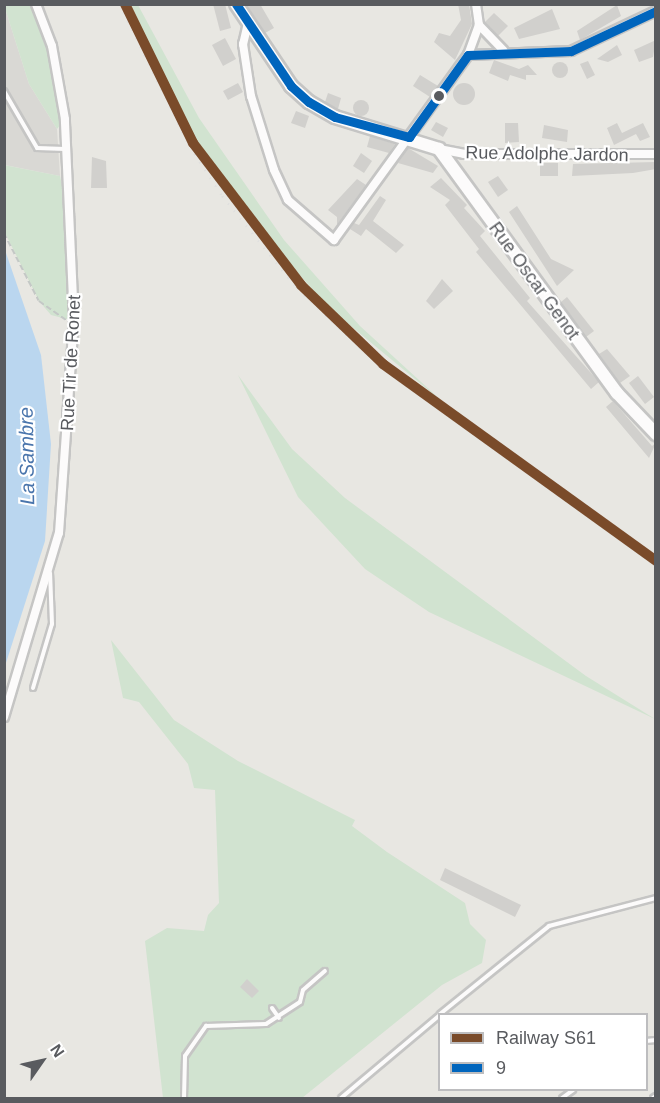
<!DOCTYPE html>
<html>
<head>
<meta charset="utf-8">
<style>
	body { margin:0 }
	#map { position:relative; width:660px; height:1103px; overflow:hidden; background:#e8e7e2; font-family:Helvetica,sans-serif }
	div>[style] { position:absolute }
	.industrial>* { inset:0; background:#d9d8d4 }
	.green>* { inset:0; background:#d1e3d0 }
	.water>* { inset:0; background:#bad6ef }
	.building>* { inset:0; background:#d1d0cd }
	.round { border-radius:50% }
	.path>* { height:1.5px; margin-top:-0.75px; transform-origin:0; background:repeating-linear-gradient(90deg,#c4c8c6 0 6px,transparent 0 9px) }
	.roads { filter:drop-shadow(2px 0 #c5c5c4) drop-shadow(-2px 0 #c5c5c4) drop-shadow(0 2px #c5c5c4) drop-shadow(0 -2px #c5c5c4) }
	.lane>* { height:4px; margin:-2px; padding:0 2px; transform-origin:2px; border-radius:2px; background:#fcfbfb }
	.street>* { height:8px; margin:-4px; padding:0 4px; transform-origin:4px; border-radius:4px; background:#fcfbfb }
	.secondary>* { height:12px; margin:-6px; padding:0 6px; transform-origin:6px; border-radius:6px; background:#fcfbfb }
	.rail>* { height:2px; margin-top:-1px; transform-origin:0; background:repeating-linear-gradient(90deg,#e0e0df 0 1.5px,transparent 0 9.5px) }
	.bus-1>* { height:9px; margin:-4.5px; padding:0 4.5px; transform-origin:4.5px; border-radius:4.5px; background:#0065bd }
	.rail-1>* { height:10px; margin:-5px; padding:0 5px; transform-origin:5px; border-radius:5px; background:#7a4b2a }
	.dots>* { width:16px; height:16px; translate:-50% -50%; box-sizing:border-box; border:3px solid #fff; border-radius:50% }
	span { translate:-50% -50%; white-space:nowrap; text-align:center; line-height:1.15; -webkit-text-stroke:4.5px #fff; paint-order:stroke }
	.street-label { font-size:18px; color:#595b5f }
	.water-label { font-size:20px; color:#4a75ac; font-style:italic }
	.frame { position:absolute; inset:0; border:6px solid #595b5f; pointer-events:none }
	.legend { position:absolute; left:438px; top:1013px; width:210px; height:78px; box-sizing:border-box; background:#fff; border:2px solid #bdbdbf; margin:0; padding:8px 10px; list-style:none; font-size:18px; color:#595b5f }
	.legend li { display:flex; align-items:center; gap:12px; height:30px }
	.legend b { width:30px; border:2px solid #bdbdbf }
	.north { position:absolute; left:12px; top:1031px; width:60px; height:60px; -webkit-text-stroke:4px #fff; paint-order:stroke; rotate:56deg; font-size:16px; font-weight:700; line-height:24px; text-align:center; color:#595b5f }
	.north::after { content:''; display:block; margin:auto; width:21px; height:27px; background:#595b5f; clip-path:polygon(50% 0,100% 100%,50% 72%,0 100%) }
</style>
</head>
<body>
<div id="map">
	<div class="industrial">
		<div style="clip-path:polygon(4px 5px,29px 84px,57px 129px,60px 176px,5px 165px)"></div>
	</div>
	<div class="green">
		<div style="clip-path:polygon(4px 5px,36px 5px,52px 46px,65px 119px,57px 129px,29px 84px)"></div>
		<div style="clip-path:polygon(130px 5px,138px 5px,199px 118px,284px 240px,360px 326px,444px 403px,328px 307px,259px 229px,195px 138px)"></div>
		<div style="clip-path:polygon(4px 165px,60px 176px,74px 247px,74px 321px,51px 315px,39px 301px,5px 233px)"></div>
		<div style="clip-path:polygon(238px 375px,292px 449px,345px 498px,586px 676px,655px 719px,429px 612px,365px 569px,298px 497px)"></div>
		<div style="clip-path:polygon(111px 640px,174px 720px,238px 761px,355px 820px,352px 826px,387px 852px,465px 903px,470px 924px,486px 940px,482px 963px,442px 985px,302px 1098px,163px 1098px,145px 941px,167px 928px,204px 931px,208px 915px,219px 903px,215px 790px,194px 788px,188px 764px,139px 702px,123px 698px)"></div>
	</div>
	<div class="water">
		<div style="clip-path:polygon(5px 250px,41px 355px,51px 444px,45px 541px,5px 666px)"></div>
	</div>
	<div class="building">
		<div style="clip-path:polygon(213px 4px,225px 4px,231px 28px,220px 31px)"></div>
		<div style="clip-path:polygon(246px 4px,260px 4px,274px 28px,265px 33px)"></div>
		<div style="clip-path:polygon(458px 4px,469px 4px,472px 24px,455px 60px,434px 42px,439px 33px,450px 36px,461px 20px)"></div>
		<div style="clip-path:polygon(617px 5px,621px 16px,580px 40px,577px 31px)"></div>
		<div style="clip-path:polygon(552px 9px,560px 29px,519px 39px,514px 28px)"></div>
		<div style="clip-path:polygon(494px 13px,508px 26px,498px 36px,485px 22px)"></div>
		<div style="clip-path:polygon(225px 38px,236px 59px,223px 66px,212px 45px)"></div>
		<div style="clip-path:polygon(656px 40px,653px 57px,639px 62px,634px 50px)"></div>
		<div style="clip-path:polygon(617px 45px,622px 55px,608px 62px,597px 59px)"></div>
		<div style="clip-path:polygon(494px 60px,519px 69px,528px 65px,537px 75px,526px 75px,526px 80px,510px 75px,508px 81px,489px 73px)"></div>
		<div style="clip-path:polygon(588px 61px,595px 75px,587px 79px,580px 64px)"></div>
		<div class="round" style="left:552px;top:62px;width:16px;height:16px"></div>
		<div style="clip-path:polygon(420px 75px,438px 86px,430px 97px,413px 86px)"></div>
		<div style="clip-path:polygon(238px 83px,243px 92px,228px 100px,223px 91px)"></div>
		<div class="round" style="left:453px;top:83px;width:22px;height:22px"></div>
		<div style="clip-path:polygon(328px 93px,341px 98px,338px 109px,325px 102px)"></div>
		<div class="round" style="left:353px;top:100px;width:16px;height:16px"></div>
		<div style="clip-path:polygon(296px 111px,309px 116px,305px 128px,291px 123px)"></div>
		<div style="clip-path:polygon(436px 122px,448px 128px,443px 137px,431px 130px)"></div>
		<div style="clip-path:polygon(505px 123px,518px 123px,519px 142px,505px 143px)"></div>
		<div style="clip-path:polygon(617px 123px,622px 133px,643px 123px,650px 137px,640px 141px,636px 134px,614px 145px,607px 128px)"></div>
		<div style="clip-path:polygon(544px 125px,568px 130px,567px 142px,542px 138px)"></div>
		<div style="clip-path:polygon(370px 136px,395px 144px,389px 153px,367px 147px)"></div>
		<div style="clip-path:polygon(408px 148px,438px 166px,433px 173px,398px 163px)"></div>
		<div style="clip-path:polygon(361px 153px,372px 161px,364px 173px,353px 166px)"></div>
		<div style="clip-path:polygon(92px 157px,106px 161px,107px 188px,91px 188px)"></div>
		<div style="clip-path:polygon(656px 162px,656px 169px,633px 173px,572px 176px,573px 164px)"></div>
		<div style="clip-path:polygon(540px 163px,558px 163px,558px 176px,540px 176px)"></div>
		<div style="clip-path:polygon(498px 176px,508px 190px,498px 197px,488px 182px)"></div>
		<div style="clip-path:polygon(441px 178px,467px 205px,464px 208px,485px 231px,480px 236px,530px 298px,527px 301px,599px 382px,591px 389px,476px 252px,479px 249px,445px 205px,450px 200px,430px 187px)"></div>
		<div style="clip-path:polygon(357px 179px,366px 185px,337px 225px,337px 217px,328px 210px)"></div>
		<div style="clip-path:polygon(380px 196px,386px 200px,373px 221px,404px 245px,396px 253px,366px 229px,361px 236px,350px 229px,354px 223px,359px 225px)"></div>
		<div style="clip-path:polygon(517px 206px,551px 259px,574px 270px,557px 286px,509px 212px)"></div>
		<div style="clip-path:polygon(442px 279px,453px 291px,434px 309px,426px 301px)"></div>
		<div style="clip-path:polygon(567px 297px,594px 331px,586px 337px,561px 302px)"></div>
		<div style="clip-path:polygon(607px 349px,630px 376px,620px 383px,599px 354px)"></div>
		<div style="clip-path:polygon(638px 376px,654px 397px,645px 404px,629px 383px)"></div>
		<div style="clip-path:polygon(613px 401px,652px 446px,656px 443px,649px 458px,606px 407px)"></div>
		<div style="clip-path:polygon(445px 868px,521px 905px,515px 917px,440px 880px)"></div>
		<div style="clip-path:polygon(247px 979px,259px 991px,252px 998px,240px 987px)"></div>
	</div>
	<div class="path">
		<div style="left:4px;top:233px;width:76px;rotate:62.8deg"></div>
		<div style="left:39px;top:301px;width:33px;rotate:35deg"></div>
	</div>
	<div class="roads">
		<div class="lane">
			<div style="left:4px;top:91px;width:66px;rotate:59.9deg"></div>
			<div style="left:37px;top:148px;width:28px;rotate:2deg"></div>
			<div style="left:33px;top:688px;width:67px;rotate:-73.5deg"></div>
			<div style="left:52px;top:624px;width:51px;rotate:-92.2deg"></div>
			<div style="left:272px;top:1008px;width:12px;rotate:55deg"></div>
			<div style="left:440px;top:1014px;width:140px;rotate:-38.9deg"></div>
			<div style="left:549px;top:926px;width:111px;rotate:-14.7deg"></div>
			<div style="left:646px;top:1041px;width:10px;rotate:-6deg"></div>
			<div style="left:184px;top:1098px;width:42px;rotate:-88.6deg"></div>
			<div style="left:185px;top:1056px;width:37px;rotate:-55deg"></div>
			<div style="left:206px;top:1026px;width:60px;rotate:-1.9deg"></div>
			<div style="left:266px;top:1024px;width:40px;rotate:-32.9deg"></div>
			<div style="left:300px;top:1002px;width:12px;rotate:-76deg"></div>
			<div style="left:303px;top:990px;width:29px;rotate:-41deg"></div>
			<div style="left:341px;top:1098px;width:129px;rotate:-40deg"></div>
			<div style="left:562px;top:1098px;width:14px;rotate:-36deg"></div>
			<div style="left:653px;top:1098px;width:4px;rotate:-34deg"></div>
		</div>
		<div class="street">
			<div style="left:476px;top:4px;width:21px;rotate:82deg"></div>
			<div style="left:479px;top:25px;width:35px;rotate:46deg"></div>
			<div style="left:248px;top:23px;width:22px;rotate:103deg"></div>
			<div style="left:243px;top:44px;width:53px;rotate:81.3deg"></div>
			<div style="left:251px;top:96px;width:77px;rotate:72.7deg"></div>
			<div style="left:274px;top:170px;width:33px;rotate:65deg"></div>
			<div style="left:288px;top:200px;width:61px;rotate:41deg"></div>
			<div style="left:334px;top:240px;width:228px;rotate:-54.1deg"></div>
			<div style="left:468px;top:55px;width:32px;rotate:-70deg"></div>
			<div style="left:468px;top:55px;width:103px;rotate:-2.2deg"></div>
			<div style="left:571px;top:51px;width:94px;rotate:-25.2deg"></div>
			<div style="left:439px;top:149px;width:25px;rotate:11deg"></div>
			<div style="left:464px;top:154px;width:192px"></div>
			<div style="left:4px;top:717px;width:192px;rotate:-73.4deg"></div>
			<div style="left:59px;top:533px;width:213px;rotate:-86deg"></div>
			<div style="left:74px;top:321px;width:202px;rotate:-92.6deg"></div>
			<div style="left:65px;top:119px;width:74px;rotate:-100.1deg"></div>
			<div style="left:52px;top:46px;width:45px;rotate:-110.9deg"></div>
		</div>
		<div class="secondary">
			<div style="left:236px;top:4px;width:99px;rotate:56.1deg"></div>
			<div style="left:291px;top:86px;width:24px;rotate:42deg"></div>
			<div style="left:309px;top:102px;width:30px;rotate:30deg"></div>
			<div style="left:335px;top:117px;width:109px;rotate:17.1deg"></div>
			<div style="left:439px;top:149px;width:302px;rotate:53.9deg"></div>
			<div style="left:617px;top:393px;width:57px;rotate:46.4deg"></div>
		</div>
	</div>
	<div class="rail">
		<div style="left:119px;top:4px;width:158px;rotate:63.8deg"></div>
		<div style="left:189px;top:146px;width:60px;rotate:56.6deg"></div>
		<div style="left:222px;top:196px;width:119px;rotate:51.1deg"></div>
		<div style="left:297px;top:289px;width:114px;rotate:43.2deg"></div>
		<div style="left:380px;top:367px;width:340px;rotate:35.8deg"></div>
	</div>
	<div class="bus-1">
		<div style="left:236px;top:4px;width:99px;rotate:56.1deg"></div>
		<div style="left:291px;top:86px;width:24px;rotate:42deg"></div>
		<div style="left:309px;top:102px;width:30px;rotate:30deg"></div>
		<div style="left:335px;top:117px;width:77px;rotate:15.1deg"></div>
		<div style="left:409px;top:137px;width:101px;rotate:-54.3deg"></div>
		<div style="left:468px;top:55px;width:103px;rotate:-2.2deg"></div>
		<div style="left:571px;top:51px;width:94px;rotate:-25.2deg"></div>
	</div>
	<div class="rail-1">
		<div style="left:125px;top:4px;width:155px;rotate:63.9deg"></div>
		<div style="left:193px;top:143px;width:178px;rotate:52.7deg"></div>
		<div style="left:301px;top:285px;width:114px;rotate:43.9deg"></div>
		<div style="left:383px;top:364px;width:337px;rotate:35.8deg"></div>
	</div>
	<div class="dots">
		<div style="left:439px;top:96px;background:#595b5f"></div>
	</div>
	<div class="street-label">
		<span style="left:547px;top:154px;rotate:1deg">Rue Adolphe Jardon</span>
		<span style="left:534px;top:281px;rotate:54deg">Rue Oscar Genot</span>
		<span style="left:71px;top:363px;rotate:-87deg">Rue Tir de Ronet</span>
	</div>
	<div class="water-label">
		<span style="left:27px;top:456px;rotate:-91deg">La Sambre</span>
	</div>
	<div class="frame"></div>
	<ul class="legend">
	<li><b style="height:8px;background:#7a4b2a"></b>Railway S61</li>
	<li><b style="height:8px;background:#0065bd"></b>9</li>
	</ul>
	<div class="north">N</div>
</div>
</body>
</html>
